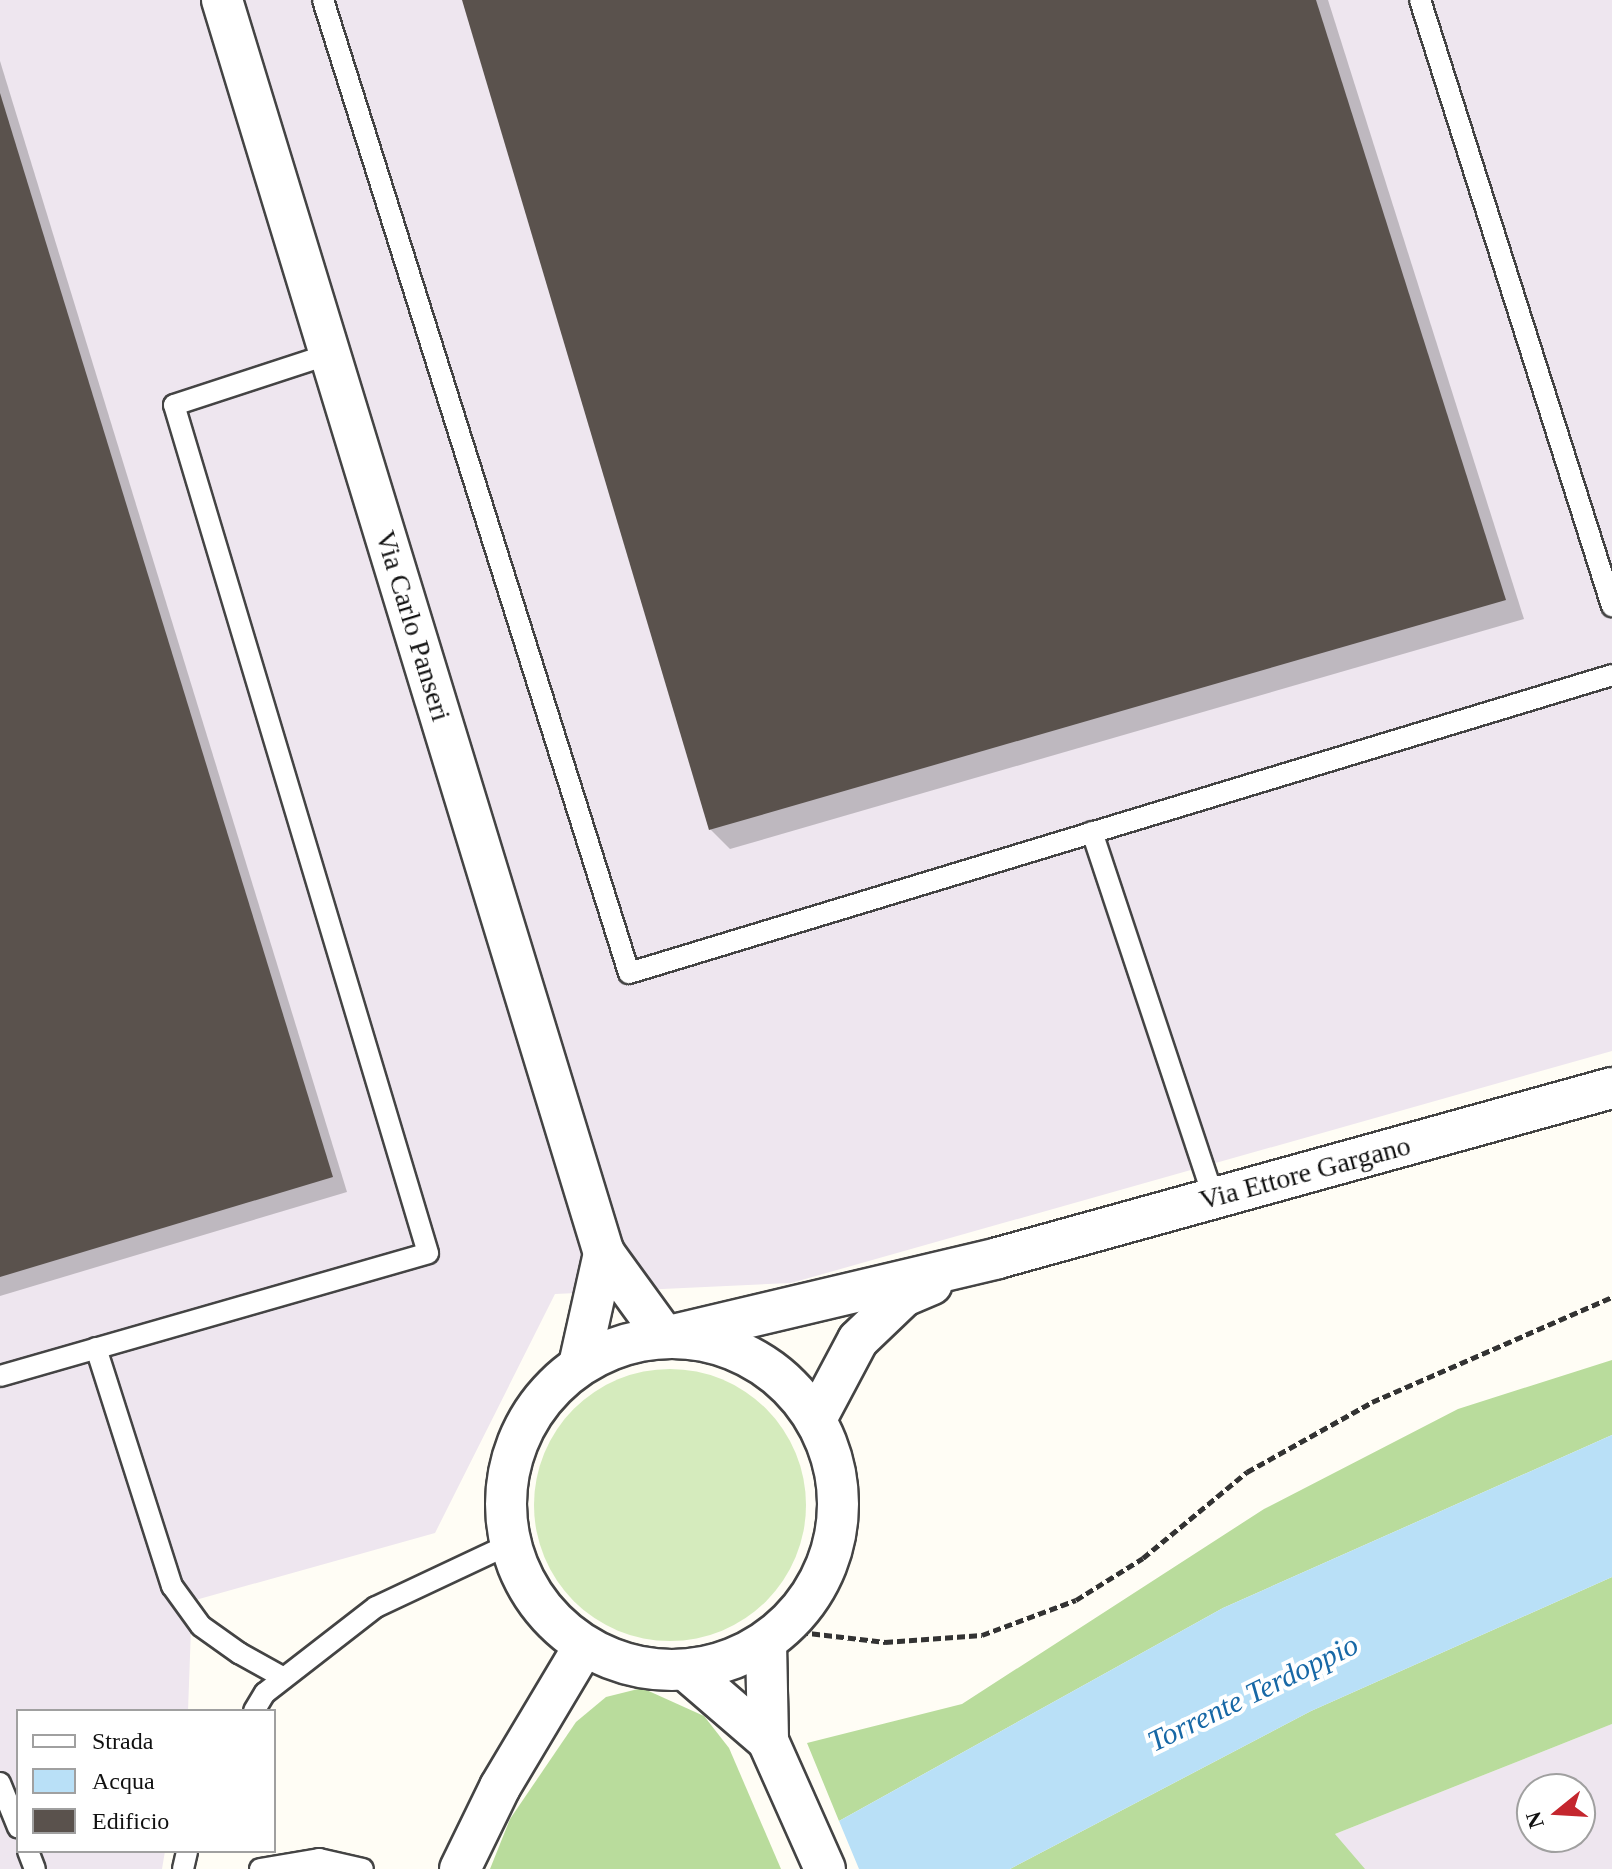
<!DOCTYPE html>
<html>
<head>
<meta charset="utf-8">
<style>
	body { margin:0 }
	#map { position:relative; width:1612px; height:1869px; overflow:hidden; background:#fffdf5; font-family:"Times New Roman",serif }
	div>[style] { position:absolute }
	.industrial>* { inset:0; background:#eee6ef }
	.green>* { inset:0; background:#d5ebbd }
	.round { border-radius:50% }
	.forest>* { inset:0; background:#b9dc9c }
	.water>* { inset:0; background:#b9e0f7 }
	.shadow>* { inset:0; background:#0003 }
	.building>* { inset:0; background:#5a524d }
	.path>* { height:5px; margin-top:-2.5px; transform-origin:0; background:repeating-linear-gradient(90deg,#333 0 8px,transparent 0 12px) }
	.roads { filter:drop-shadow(2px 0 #444) drop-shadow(-2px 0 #444) drop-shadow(0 2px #444) drop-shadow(0 -2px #444) }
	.service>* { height:20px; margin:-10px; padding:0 10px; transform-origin:10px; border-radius:10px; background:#fff }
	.minor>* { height:40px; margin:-20px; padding:0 20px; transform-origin:20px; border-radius:20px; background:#fff }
	.minor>.ring { margin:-20px; padding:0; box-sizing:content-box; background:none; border:40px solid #fff; border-radius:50% }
	span { translate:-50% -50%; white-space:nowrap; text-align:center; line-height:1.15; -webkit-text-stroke:8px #fff; paint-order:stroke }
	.street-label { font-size:28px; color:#111 }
	.water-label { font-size:30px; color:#1768a6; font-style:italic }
	.legend { position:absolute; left:16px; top:1709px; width:260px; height:144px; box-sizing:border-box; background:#fff; border:2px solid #a0a0a0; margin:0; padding:10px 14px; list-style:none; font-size:24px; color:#111 }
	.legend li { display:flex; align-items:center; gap:16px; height:40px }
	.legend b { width:40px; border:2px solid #a0a0a0 }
	.north { position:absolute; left:1516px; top:1773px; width:80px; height:80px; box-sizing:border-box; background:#fff; border:2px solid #a0a0a0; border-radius:50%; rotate:252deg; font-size:22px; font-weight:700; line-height:32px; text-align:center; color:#111 }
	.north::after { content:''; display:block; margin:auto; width:28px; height:36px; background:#c4262e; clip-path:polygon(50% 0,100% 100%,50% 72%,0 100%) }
</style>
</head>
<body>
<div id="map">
	<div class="industrial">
		<div style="clip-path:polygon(0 0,1612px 0,1612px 1051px,791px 1283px,555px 1294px,435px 1533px,192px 1601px,188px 1711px,18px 1711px,18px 1851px,165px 1851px,162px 1869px,0 1869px)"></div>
		<div style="clip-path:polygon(evenodd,1612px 1724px,1612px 1869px,1247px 1869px,1335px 1834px,1612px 1724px,1532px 1789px,1580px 1789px,1580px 1837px,1532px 1837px,1532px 1789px)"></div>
	</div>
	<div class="green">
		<div class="round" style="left:534px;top:1369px;width:272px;height:272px"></div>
	</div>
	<div class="forest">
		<div style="clip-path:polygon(1612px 1360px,1612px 1435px,1223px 1608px,839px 1821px,807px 1743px,962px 1704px,1264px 1509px,1458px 1409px)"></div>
		<div style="clip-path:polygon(1612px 1577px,1612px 1724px,1335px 1834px,1365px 1869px,1010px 1869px,1311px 1711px)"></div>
		<div style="clip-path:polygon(642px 1688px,704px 1716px,729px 1748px,781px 1869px,490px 1869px,510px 1819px,576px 1722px,606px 1697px)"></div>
	</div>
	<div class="water">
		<div style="clip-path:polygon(1612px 1435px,1612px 1577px,1311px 1711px,1010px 1869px,859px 1869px,839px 1821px,1223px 1608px)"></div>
	</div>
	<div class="shadow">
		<div style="clip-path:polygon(465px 0,1328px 0,1524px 619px,730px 849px,710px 829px)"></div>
		<div style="clip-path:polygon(0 61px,347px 1192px,0 1296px)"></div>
	</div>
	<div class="building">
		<div style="clip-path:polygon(462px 0,1316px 0,1506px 600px,709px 830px)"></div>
		<div style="clip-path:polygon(0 93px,333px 1177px,0 1277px)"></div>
	</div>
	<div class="path">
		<div style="left:800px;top:1632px;width:86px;rotate:6.7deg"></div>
		<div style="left:885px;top:1642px;width:97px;rotate:-4.1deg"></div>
		<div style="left:982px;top:1635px;width:100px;rotate:-20.4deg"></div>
		<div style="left:1076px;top:1600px;width:79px;rotate:-32.1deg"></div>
		<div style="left:1143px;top:1558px;width:135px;rotate:-39.6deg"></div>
		<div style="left:1247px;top:1472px;width:143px;rotate:-29.2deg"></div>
		<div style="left:1372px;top:1402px;width:262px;rotate:-23.6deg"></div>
	</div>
	<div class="roads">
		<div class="service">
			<div style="left:323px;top:0;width:1020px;rotate:72.54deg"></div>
			<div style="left:629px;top:973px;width:1027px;rotate:-16.86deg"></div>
			<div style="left:1420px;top:0;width:636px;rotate:72.42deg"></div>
			<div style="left:1092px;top:832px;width:386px;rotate:71.6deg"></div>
			<div style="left:96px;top:1348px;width:250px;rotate:72.3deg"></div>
			<div style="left:172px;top:1586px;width:49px;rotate:54.1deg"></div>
			<div style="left:201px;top:1626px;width:47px;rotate:35.4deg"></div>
			<div style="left:239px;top:1653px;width:51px;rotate:29.1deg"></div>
			<div style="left:0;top:1376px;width:445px;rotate:-16deg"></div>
			<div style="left:428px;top:1253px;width:885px;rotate:-106.67deg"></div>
			<div style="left:174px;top:405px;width:164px;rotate:-18.1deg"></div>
			<div style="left:254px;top:1711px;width:21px;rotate:-59deg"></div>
			<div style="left:265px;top:1693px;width:140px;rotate:-37.8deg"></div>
			<div style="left:376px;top:1607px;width:148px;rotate:-25.2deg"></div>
			<div style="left:0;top:1783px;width:48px;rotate:67.8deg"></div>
			<div style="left:28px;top:1851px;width:19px;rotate:69deg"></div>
			<div style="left:183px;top:1869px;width:18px;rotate:-77deg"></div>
			<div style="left:260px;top:1869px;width:60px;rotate:-9.6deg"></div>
			<div style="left:319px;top:1859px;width:45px;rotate:12.8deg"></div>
		</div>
		<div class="minor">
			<div style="left:222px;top:0;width:1310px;rotate:73.05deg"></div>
			<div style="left:604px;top:1253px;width:104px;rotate:54deg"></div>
			<div style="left:665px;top:1337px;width:342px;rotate:-13.3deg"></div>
			<div style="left:998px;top:1258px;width:637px;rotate:-15.48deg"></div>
			<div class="ring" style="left:506px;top:1338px;width:292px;height:292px"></div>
			<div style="left:579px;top:1365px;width:115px;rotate:-77.4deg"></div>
			<div style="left:816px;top:1419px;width:89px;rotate:-62deg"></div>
			<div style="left:858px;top:1340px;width:64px;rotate:-43.7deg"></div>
			<div style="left:904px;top:1296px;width:30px;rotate:-23deg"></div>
			<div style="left:766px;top:1643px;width:98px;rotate:88.8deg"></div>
			<div style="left:768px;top:1741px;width:140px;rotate:66deg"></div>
			<div style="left:687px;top:1671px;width:107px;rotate:40.8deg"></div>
			<div style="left:460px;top:1869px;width:91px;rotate:-64deg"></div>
			<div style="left:500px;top:1787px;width:164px;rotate:-59.2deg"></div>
		</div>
	</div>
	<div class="street-label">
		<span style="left:413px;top:626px;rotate:73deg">Via Carlo Panseri</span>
		<span style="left:1305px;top:1173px;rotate:-15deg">Via Ettore Gargano</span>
	</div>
	<div class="water-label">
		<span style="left:1253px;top:1693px;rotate:-26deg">Torrente Terdoppio</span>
	</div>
	<ul class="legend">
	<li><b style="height:10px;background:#fff"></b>Strada</li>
	<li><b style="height:22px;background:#b9e0f7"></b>Acqua</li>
	<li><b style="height:22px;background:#5a524d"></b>Edificio</li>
	</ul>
	<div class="north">N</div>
</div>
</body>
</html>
